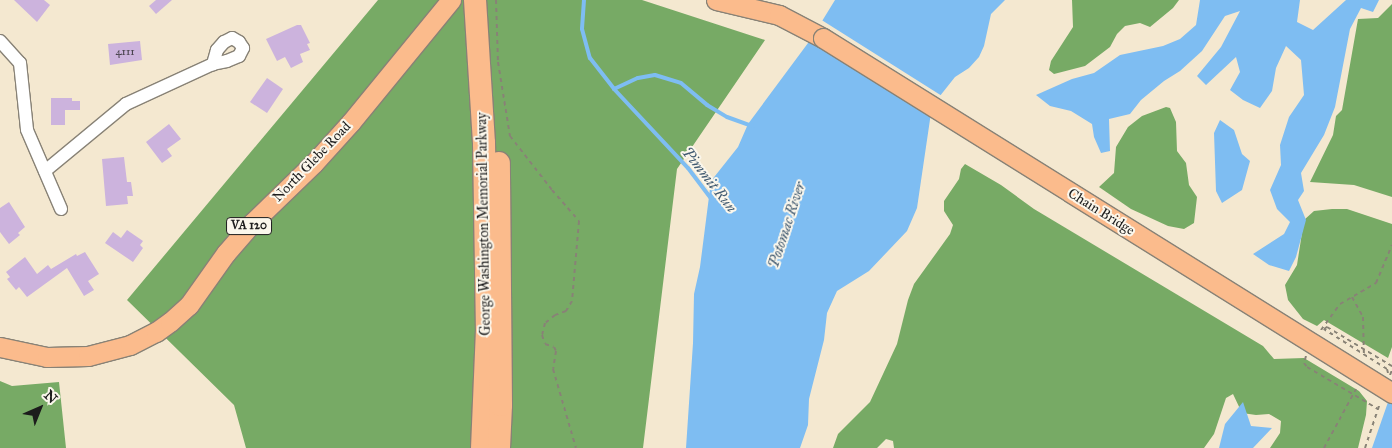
<!DOCTYPE html>
<html>
<head>
<meta charset="utf-8">
<style>
	body { margin:0 }
	#map { position:relative; width:1392px; height:448px; overflow:hidden; background:#f4e8d0; font-family:"IM FELL Great Primer",serif }
	div>[style] { position:absolute }
	.forest>* { inset:0; background:#77aa65 }
	.water>* { inset:0; background:#7ebdf2 }
	.pier>* { inset:0; background:#f4e8d0 }
	.stream>* { height:4px; margin:-2px; padding:0 2px; transform-origin:2px; border-radius:2px; background:#7ebdf2 }
	.building>* { inset:0; background:#ccb3dd }
	.path>* { height:2px; margin-top:-1px; transform-origin:0; background:repeating-linear-gradient(90deg,#888276 0 4px,transparent 0 8px) }
	.roads { filter:drop-shadow(1px 0 #888276) drop-shadow(-1px 0 #888276) drop-shadow(0 1px #888276) drop-shadow(0 -1px #888276) }
	.street>* { height:12px; margin:-6px; padding:0 6px; transform-origin:6px; border-radius:6px; background:#fff }
	.primary>* { height:19px; margin:-9.5px; padding:0 9.5px; transform-origin:9.5px; border-radius:9.5px; background:#fbbb8c }
	.highway>* { height:22px; margin:-11px; padding:0 11px; transform-origin:11px; border-radius:11px; background:#fbbb8c }
	.path-bridge>* { height:2px; margin-top:-1px; transform-origin:0; background:repeating-linear-gradient(90deg,#888276 0 4px,transparent 0 8px) }
	.bridges { filter:drop-shadow(1px 0 #888276) drop-shadow(-1px 0 #888276) drop-shadow(0 1px #888276) drop-shadow(0 -1px #888276) }
	.primary-bridge>* { height:19px; margin:-9.5px; padding:0 9.5px; transform-origin:9.5px; border-radius:9.5px; background:#fbbb8c }
	span { translate:-50% -50%; white-space:nowrap; text-align:center; line-height:1.15; -webkit-text-stroke:4px #fbf7ec; paint-order:stroke }
	.number-label { font-size:11px; color:#48424c }
	.number-label span { -webkit-text-stroke-width:0 }
	.shield-label span { padding:1px 4px; background:#fbf7ec; border:1px solid; border-radius:4px; -webkit-text-stroke-width:0 }
	.shield-label { font-size:12px; color:#1c1c1c; font-weight:700 }
	.street-label { font-size:14px; color:#1c1c1c }
	.water-label { font-size:15px; color:#435c72; font-style:italic }
	.north { position:absolute; left:15px; top:383px; width:50px; height:50px; -webkit-text-stroke:4px #fbf7ec; paint-order:stroke; rotate:44deg; font-size:14px; font-weight:700; line-height:20px; text-align:center; color:#1c1c1c }
	.north::after { content:''; display:block; margin:auto; width:18px; height:22px; background:#1c1c1c; clip-path:polygon(50% 0,100% 100%,50% 72%,0 100%) }
</style>
</head>
<body>
<div id="map">
	<div class="forest">
		<div style="clip-path:polygon(378px 0,642px 0,765px 40px,677px 169px,643px 448px,246px 448px,234px 405px,127px 300px)"></div>
		<div style="clip-path:polygon(1072px 0,1179px 0,1173px 8px,1150px 27px,1140px 23px,1125px 26px,1117px 34px,1110px 47px,1085px 66px,1054px 74px,1049px 70px,1051px 61px,1073px 27px)"></div>
		<div style="clip-path:polygon(1392px 4px,1392px 197px,1354px 185px,1310px 182px,1333px 135px,1336px 116px,1342px 110px,1358px 19px,1378px 18px)"></div>
		<div style="clip-path:polygon(1166px 107px,1170px 108px,1176px 122px,1177px 151px,1186px 163px,1189px 185px,1197px 197px,1194px 223px,1184px 229px,1168px 226px,1131px 209px,1099px 187px,1114px 173px,1116px 147px,1128px 127px,1142px 116px)"></div>
		<div style="clip-path:polygon(965px 164px,1001px 185px,1034px 209px,1263px 346px,1274px 359px,1304px 358px,1359px 391px,1367px 401px,1366px 415px,1358px 448px,1270px 448px,1280px 433px,1281px 421px,1269px 414px,1256px 415px,1242px 413px,1233px 394px,1226px 398px,1214px 434px,1204px 448px,894px 448px,893px 441px,886px 439px,877px 448px,833px 448px,838px 434px,870px 402px,897px 344px,908px 300px,914px 284px,950px 234px,953px 225px,944px 211px,944px 201px,959px 179px,961px 169px)"></div>
		<div style="clip-path:polygon(1332px 209px,1347px 209px,1392px 224px,1392px 347px,1388px 358px,1324px 320px,1317px 326px,1303px 319px,1288px 300px,1285px 285px,1297px 265px,1304px 220px,1314px 211px)"></div>
		<div style="clip-path:polygon(0 381px,12px 386px,59px 382px,66px 448px,0 448px)"></div>
	</div>
	<div class="water">
		<div style="clip-path:polygon(835px 0,1005px 0,991px 14px,984px 46px,979px 57px,969px 68px,955px 77px,932px 106px,917px 208px,907px 231px,869px 271px,837px 291px,827px 313px,824px 340px,809px 399px,808px 425px,800px 448px,686px 448px,693px 343px,694px 294px,700px 267px,711px 181px,738px 147px,748px 124px,811px 39px)"></div>
		<div style="clip-path:polygon(1200px 0,1300px 0,1297px 22px,1313px 30px,1346px 0,1379px 0,1373px 12px,1361px 8px,1350px 29px,1335px 107px,1324px 135px,1301px 173px,1304px 191px,1298px 200px,1306px 220px,1296px 257px,1289px 271px,1269px 265px,1253px 254px,1284px 234px,1290px 222px,1277px 209px,1270px 190px,1281px 165px,1280px 145px,1289px 117px,1304px 95px,1301px 60px,1286px 46px,1276px 68px,1272px 91px,1260px 108px,1243px 100px,1230px 90px,1240px 72px,1236px 57px,1206px 85px,1197px 76px,1221px 47px,1240px 11px,1225px 16px,1202px 51px,1180px 71px,1164px 81px,1141px 100px,1130px 114px,1109px 119px,1110px 151px,1101px 153px,1094px 137px,1092px 124px,1071px 111px,1050px 106px,1036px 95px,1072px 79px,1094px 73px,1120px 55px,1163px 46px,1180px 39px,1196px 25px)"></div>
		<div style="clip-path:polygon(1220px 120px,1234px 130px,1242px 154px,1250px 161px,1242px 190px,1222px 203px,1216px 191px,1214px 133px)"></div>
		<div style="clip-path:polygon(1392px 391px,1392px 448px,1372px 448px,1387px 405px)"></div>
		<div style="clip-path:polygon(1243px 402px,1251px 426px,1272px 428px,1253px 448px,1219px 448px,1225px 424px)"></div>
	</div>
	<div class="pier">
		<div style="clip-path:polygon(820px 19px,942px 96px,934px 107px,933px 119px,807px 40px)"></div>
	</div>
	<div class="stream">
		<div style="left:584px;top:0;width:29px;rotate:94deg"></div>
		<div style="left:582px;top:29px;width:30px;rotate:75deg"></div>
		<div style="left:590px;top:58px;width:39px;rotate:52deg"></div>
		<div style="left:614px;top:89px;width:108px;rotate:46.9deg"></div>
		<div style="left:688px;top:168px;width:41px;rotate:52.9deg"></div>
		<div style="left:614px;top:89px;width:26px;rotate:-25deg"></div>
		<div style="left:638px;top:78px;width:17px;rotate:-10deg"></div>
		<div style="left:655px;top:75px;width:27px;rotate:17deg"></div>
		<div style="left:681px;top:83px;width:34px;rotate:40deg"></div>
		<div style="left:707px;top:105px;width:23px;rotate:31deg"></div>
		<div style="left:727px;top:117px;width:27px;rotate:20deg"></div>
	</div>
	<div class="building">
		<div style="clip-path:polygon(14px 0,44px 0,50px 5px,37px 22px)"></div>
		<div style="clip-path:polygon(156px 0,172px 0,156px 14px,149px 6px)"></div>
		<div style="clip-path:polygon(297px 25px,301px 25px,310px 43px,307px 44px,310px 50px,300px 54px,303px 62px,291px 68px,285px 57px,277px 61px,266px 39px)"></div>
		<div style="clip-path:polygon(140px 41px,142px 60px,110px 65px,108px 44px)"></div>
		<div style="clip-path:polygon(267px 78px,283px 89px,267px 113px,250px 102px)"></div>
		<div style="clip-path:polygon(51px 98px,72px 98px,72px 101px,80px 101px,80px 110px,65px 110px,65px 125px,51px 125px)"></div>
		<div style="clip-path:polygon(169px 124px,181px 139px,167px 149px,172px 156px,162px 163px,146px 142px)"></div>
		<div style="clip-path:polygon(124px 157px,127px 182px,131px 182px,133px 196px,127px 196px,128px 204px,106px 206px,102px 159px)"></div>
		<div style="clip-path:polygon(9px 202px,25px 227px,18px 233px,20px 235px,9px 244px,0 232px,0 208px)"></div>
		<div style="clip-path:polygon(127px 230px,143px 241px,140px 245px,143px 248px,133px 262px,105px 243px,113px 232px,121px 238px)"></div>
		<div style="clip-path:polygon(85px 252px,99px 274px,88px 281px,94px 290px,84px 296px,67px 268px,27px 297px,19px 287px,16px 290px,7px 279px,10px 277px,6px 272px,25px 257px,37px 274px,48px 265px,51px 269px,76px 254px,77px 256px)"></div>
	</div>
	<div class="path">
		<div style="left:496px;top:0;width:62px;rotate:88.2deg"></div>
		<div style="left:498px;top:62px;width:75px;rotate:80.8deg"></div>
		<div style="left:510px;top:136px;width:68px;rotate:52.1deg"></div>
		<div style="left:552px;top:190px;width:41px;rotate:48.9deg"></div>
		<div style="left:579px;top:221px;width:80px;rotate:95deg"></div>
		<div style="left:572px;top:301px;width:12px;rotate:121deg"></div>
		<div style="left:566px;top:311px;width:12px;rotate:160deg"></div>
		<div style="left:555px;top:315px;width:13px;rotate:141deg"></div>
		<div style="left:545px;top:323px;width:12px;rotate:104deg"></div>
		<div style="left:542px;top:335px;width:9px;rotate:72deg"></div>
		<div style="left:545px;top:344px;width:9px;rotate:18deg"></div>
		<div style="left:554px;top:347px;width:4px;rotate:63deg"></div>
		<div style="left:556px;top:351px;width:18px;rotate:99deg"></div>
		<div style="left:553px;top:369px;width:82px;rotate:73.8deg"></div>
		<div style="left:1352px;top:297px;width:23px;rotate:61deg"></div>
		<div style="left:1363px;top:317px;width:40px;rotate:88.6deg"></div>
		<div style="left:1321px;top:330px;width:32px;rotate:-54deg"></div>
		<div style="left:1340px;top:304px;width:42px;rotate:-30.3deg"></div>
		<div style="left:1376px;top:283px;width:41px;rotate:-67.2deg"></div>
		<div style="left:1306px;top:356px;width:7px;rotate:106deg"></div>
		<div style="left:1304px;top:363px;width:5px;rotate:53deg"></div>
		<div style="left:1307px;top:367px;width:82px;rotate:30.6deg"></div>
		<div style="left:1390px;top:375px;width:5px;rotate:-68deg"></div>
		<div style="left:1324px;top:448px;width:67px;rotate:-61.5deg"></div>
		<div style="left:1365px;top:448px;width:47px;rotate:-71.6deg"></div>
	</div>
	<div class="roads">
		<div class="street">
			<div style="left:0;top:41px;width:30px;rotate:48deg"></div>
			<div style="left:20px;top:63px;width:67px;rotate:84deg"></div>
			<div style="left:27px;top:130px;width:86px;rotate:66.7deg"></div>
			<div style="left:45px;top:171px;width:105px;rotate:-39.6deg"></div>
			<div style="left:126px;top:104px;width:96px;rotate:-24.7deg"></div>
			<div style="left:213px;top:64px;width:14px;rotate:-12deg"></div>
			<div style="left:227px;top:61px;width:13px;rotate:-23deg"></div>
			<div style="left:239px;top:56px;width:9px;rotate:-63deg"></div>
			<div style="left:243px;top:48px;width:7px;rotate:-124deg"></div>
			<div style="left:239px;top:42px;width:8px;rotate:-150deg"></div>
			<div style="left:232px;top:38px;width:9px;rotate:153deg"></div>
			<div style="left:224px;top:42px;width:11px;rotate:131deg"></div>
			<div style="left:217px;top:50px;width:15px;rotate:106deg"></div>
		</div>
		<div class="primary">
			<div style="left:716px;top:0;width:65px;rotate:13.4deg"></div>
			<div style="left:779px;top:15px;width:50px;rotate:27.6deg"></div>
			<div style="left:0;top:347px;width:48px;rotate:12deg"></div>
			<div style="left:47px;top:357px;width:41px;rotate:-1.4deg"></div>
			<div style="left:88px;top:356px;width:43px;rotate:-14.7deg"></div>
			<div style="left:130px;top:345px;width:29px;rotate:-27deg"></div>
			<div style="left:156px;top:332px;width:17px;rotate:-36deg"></div>
			<div style="left:170px;top:322px;width:25px;rotate:-42deg"></div>
			<div style="left:189px;top:305px;width:64px;rotate:-54.6deg"></div>
			<div style="left:226px;top:253px;width:40px;rotate:-49deg"></div>
			<div style="left:252px;top:223px;width:86px;rotate:-44.1deg"></div>
			<div style="left:314px;top:163px;width:55px;rotate:-47.9deg"></div>
			<div style="left:351px;top:122px;width:158px;rotate:-50.7deg"></div>
		</div>
		<div class="highway">
			<div style="left:475px;top:0;width:143px;rotate:86.4deg"></div>
			<div style="left:484px;top:143px;width:186px;rotate:89.1deg"></div>
			<div style="left:487px;top:329px;width:119px;rotate:92.4deg"></div>
			<div style="left:499px;top:448px;width:43px;rotate:-87.3deg"></div>
			<div style="left:501px;top:405px;width:242px;rotate:-90.5deg"></div>
		</div>
	</div>
	<div class="path-bridge">
		<div style="left:1388px;top:373px;width:4px;rotate:-104deg"></div>
		<div style="left:1387px;top:369px;width:75px;rotate:-147.6deg"></div>
		<div style="left:1324px;top:329px;width:4px;rotate:-34deg"></div>
		<div style="left:1327px;top:327px;width:76px;rotate:31deg"></div>
	</div>
	<div class="bridges">
		<div class="primary-bridge">
			<div style="left:823px;top:38px;width:671px;rotate:31.96deg"></div>
		</div>
	</div>
	<div class="number-label">
		<span style="left:125px;top:52px">4111</span>
	</div>
	<div class="shield-label">
		<span style="left:249px;top:226px">VA 120</span>
	</div>
	<div class="street-label">
		<span style="left:312px;top:162px;rotate:-46deg">North Glebe Road</span>
		<span style="left:1101px;top:212px;rotate:32deg">Chain Bridge</span>
		<span style="left:484px;top:224px;rotate:-91deg">George Washington Memorial Parkway</span>
	</div>
	<div class="water-label">
		<span style="left:709px;top:180px;rotate:52deg">Pimmit Run</span>
		<span style="left:787px;top:225px;rotate:-72deg">Potomac River</span>
	</div>
	<div class="north">N</div>
</div>
</body>
</html>
